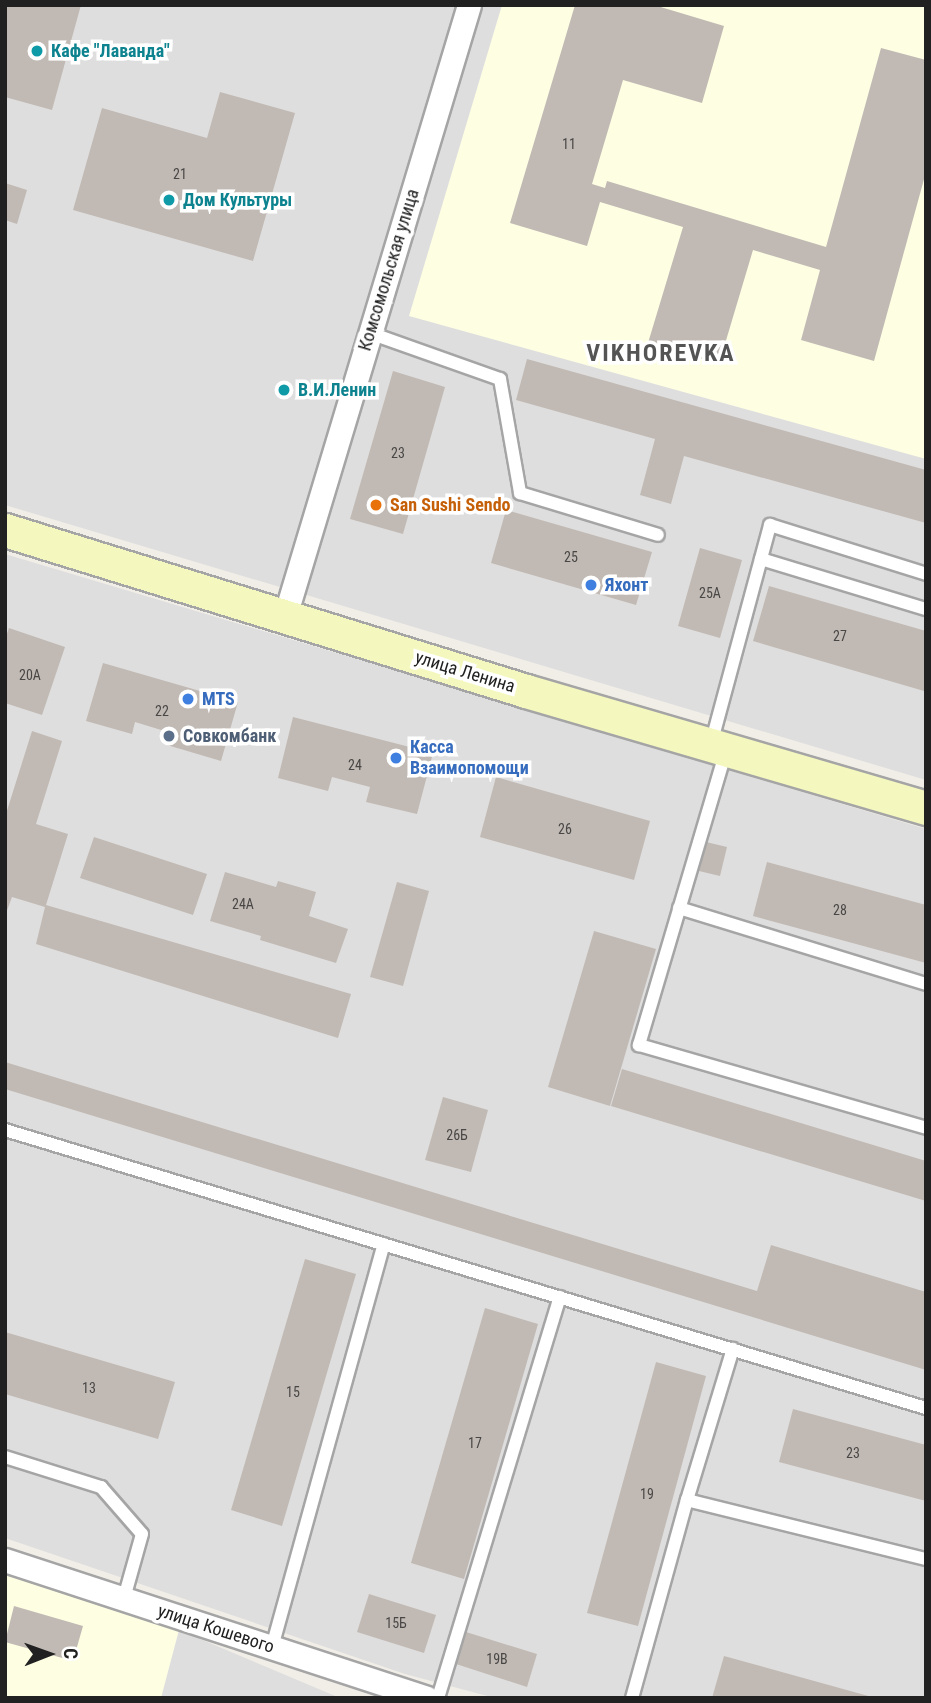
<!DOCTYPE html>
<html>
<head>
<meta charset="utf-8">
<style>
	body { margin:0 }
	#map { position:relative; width:931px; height:1703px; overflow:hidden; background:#f1eee8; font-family:"Roboto Condensed",sans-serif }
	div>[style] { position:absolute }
	.residential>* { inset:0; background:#dfdede }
	.education>* { inset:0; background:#fefee3 }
	.building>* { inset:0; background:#c1bab4 }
	.roads { filter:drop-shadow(2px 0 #a5a5a5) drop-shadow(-2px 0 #a5a5a5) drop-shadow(0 2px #a5a5a5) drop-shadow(0 -2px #a5a5a5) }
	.lane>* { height:12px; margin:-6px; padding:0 6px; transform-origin:6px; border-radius:6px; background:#fff }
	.street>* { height:23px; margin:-11.5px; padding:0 11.5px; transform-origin:11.5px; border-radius:11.5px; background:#fff }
	.secondary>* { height:33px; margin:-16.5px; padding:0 16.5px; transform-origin:16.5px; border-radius:16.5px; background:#f5f8be }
	.dots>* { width:19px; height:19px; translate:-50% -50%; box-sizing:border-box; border:4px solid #fff; border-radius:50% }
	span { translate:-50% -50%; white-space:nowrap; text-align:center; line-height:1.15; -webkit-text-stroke:7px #fff; paint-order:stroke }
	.number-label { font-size:14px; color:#494746 }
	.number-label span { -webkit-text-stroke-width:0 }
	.culture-label { font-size:18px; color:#0d838f; font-weight:700 }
	.left { translate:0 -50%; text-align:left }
	.street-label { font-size:18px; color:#212121 }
	.food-label { font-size:18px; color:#c56008; font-weight:700 }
	.shop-label { font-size:18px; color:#366cbe; font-weight:700 }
	.service-label { font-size:18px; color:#4e5e75; font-weight:700 }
	.district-label { font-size:24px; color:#545454; font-weight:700; letter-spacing:2px }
	.frame { position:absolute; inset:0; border:7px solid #212121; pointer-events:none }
	.north { position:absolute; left:14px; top:1619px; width:70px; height:70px; -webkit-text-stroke:5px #fff; paint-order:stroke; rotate:89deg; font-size:19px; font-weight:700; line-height:28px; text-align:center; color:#212121 }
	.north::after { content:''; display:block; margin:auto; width:24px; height:32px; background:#212121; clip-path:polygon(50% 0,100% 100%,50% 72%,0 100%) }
</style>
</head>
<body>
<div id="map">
	<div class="residential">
		<div style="clip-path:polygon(5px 5px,926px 5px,926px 780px,5px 505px)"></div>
		<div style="clip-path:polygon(5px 554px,926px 829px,926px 1698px,495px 1698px,405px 1674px,5px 1538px)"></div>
		<div style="clip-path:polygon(5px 1574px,179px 1630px,340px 1698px,5px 1698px)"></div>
	</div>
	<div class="education">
		<div style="clip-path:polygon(502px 5px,926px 5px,926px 459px,409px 316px)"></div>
		<div style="clip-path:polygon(5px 1574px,179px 1630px,161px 1698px,5px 1698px)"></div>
	</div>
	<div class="building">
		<div style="clip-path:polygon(5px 5px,81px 5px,52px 110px,5px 97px)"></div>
		<div style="clip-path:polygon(575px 5px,654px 5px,724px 26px,702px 103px,623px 80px,592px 184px,605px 188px,607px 181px,826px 247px,881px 48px,926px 60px,926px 172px,874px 361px,801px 340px,820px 270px,753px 250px,719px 364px,648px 343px,683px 227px,600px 202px,587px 246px,510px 223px)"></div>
		<div style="clip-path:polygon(220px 92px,295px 113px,253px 261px,73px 210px,102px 108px,207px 138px)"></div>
		<div style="clip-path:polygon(5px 183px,27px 190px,17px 224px,5px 220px)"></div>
		<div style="clip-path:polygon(527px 359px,926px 470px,926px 523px,684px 456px,671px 504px,640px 495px,655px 439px,516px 400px)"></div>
		<div style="clip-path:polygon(393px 371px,445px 387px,403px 534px,350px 519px)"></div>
		<div style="clip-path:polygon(506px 510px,652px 552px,636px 605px,491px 563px)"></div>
		<div style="clip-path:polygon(700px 548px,742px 560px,720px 638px,678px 626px)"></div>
		<div style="clip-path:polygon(769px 586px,926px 631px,924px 691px,753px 641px)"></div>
		<div style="clip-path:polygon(9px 628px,65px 647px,42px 715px,5px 703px,5px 639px)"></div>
		<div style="clip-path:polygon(103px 663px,238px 702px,221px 761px,167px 745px,171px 733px,135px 722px,132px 734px,86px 721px)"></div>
		<div style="clip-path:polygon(293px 717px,433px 753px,417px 814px,366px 802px,370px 787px,332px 777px,328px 791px,278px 778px)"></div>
		<div style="clip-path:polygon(32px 731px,62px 741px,36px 824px,68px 834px,46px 905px,351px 994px,338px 1038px,36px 944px,45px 907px,12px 897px,5px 916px,5px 817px)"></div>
		<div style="clip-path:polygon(496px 777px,650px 821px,634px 880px,480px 837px)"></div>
		<div style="clip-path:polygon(94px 837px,207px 874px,193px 915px,80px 878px)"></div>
		<div style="clip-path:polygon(706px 842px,727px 847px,720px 876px,699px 871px)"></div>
		<div style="clip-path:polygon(767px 862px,926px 905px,926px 963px,753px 916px)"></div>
		<div style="clip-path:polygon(225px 872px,276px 887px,278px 881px,316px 892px,309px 916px,348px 929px,336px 963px,260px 940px,261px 936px,210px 921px)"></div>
		<div style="clip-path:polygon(397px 882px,429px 891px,403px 986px,370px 977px)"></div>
		<div style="clip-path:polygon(594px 931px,656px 949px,610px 1106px,548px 1087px)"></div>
		<div style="clip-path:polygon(5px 1062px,757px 1291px,771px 1245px,926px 1292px,926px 1370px,5px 1089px)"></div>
		<div style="clip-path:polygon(622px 1069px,926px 1161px,926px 1201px,611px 1106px)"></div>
		<div style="clip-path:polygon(443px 1097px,488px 1110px,471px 1172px,425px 1160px)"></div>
		<div style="clip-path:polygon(305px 1259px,356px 1274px,282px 1526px,231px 1510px)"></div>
		<div style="clip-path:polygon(485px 1308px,538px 1324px,464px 1579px,411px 1563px)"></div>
		<div style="clip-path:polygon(5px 1332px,175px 1382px,158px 1439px,5px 1394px)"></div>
		<div style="clip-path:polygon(656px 1362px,706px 1376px,638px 1626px,587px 1613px)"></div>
		<div style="clip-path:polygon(793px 1409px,926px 1445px,926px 1501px,779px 1462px)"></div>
		<div style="clip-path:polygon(369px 1594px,436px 1615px,424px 1653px,357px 1632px)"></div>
		<div style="clip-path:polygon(14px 1606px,83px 1626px,73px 1661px,5px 1642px)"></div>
		<div style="clip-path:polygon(466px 1632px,537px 1654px,527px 1687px,456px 1664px)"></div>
		<div style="clip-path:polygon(724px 1656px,872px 1697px,872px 1698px,712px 1698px)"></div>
	</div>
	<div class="roads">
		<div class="lane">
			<div style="left:370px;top:333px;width:138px;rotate:19.5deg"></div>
			<div style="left:500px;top:379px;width:116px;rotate:80deg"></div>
			<div style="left:520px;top:493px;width:144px;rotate:16.9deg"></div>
			<div style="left:761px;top:559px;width:172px;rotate:16.9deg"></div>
			<div style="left:711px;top:744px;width:227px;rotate:-74.9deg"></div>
			<div style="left:770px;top:525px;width:164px;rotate:17.4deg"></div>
			<div style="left:726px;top:751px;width:307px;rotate:106.5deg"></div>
			<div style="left:639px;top:1045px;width:299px;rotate:16.1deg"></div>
			<div style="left:679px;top:908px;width:258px;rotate:17.1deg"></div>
			<div style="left:5px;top:1130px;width:962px;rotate:16.8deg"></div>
			<div style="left:5px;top:1457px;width:101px;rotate:17.4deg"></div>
			<div style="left:101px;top:1487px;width:62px;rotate:48.9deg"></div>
			<div style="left:142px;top:1534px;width:66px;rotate:105.7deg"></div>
			<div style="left:687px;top:1500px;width:246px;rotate:13.9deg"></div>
			<div style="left:272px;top:1647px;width:418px;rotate:-74.5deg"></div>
			<div style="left:438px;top:1698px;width:419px;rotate:-73.1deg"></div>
			<div style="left:632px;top:1698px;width:205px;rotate:-74.5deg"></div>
			<div style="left:687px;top:1500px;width:158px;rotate:-73.1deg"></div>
		</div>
		<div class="street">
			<div style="left:285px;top:616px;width:638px;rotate:-73.24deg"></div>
			<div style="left:5px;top:1560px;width:443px;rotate:18.1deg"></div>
		</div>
		<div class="secondary">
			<div style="left:5px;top:530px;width:545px;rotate:17.17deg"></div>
			<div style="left:526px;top:691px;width:417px;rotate:16.3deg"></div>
		</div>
	</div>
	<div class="dots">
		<div style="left:37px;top:51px;background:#0f9aa8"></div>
		<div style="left:169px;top:200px;background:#0f9aa8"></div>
		<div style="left:284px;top:390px;background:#0f9aa8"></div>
		<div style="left:376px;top:505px;background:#e8710a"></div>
		<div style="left:591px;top:585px;background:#3f7fe0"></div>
		<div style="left:188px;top:699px;background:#3f7fe0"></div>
		<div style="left:169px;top:736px;background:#5c6f8a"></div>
		<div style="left:396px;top:758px;background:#3f7fe0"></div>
	</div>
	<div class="number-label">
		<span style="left:569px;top:144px">11</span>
		<span style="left:180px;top:174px">21</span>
		<span style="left:398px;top:453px">23</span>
		<span style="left:571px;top:557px">25</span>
		<span style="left:710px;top:593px">25А</span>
		<span style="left:840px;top:636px">27</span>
		<span style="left:30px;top:675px">20А</span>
		<span style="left:162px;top:711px">22</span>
		<span style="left:355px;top:765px">24</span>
		<span style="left:565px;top:829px">26</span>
		<span style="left:243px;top:904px">24А</span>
		<span style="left:840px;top:910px">28</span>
		<span style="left:457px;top:1135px">26Б</span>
		<span style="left:89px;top:1388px">13</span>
		<span style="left:293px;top:1392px">15</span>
		<span style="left:475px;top:1443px">17</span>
		<span style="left:853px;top:1453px">23</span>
		<span style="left:647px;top:1494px">19</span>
		<span style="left:396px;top:1623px">15Б</span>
		<span style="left:497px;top:1659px">19В</span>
	</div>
	<div class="culture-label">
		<span class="left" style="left:51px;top:51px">Кафе "Лаванда"</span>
		<span class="left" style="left:183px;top:200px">Дом Культуры</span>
		<span class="left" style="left:298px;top:390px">В.И.Ленин</span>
	</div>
	<div class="street-label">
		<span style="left:389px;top:270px;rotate:-73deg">Комсомольская улица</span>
		<span style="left:465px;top:672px;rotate:17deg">улица Ленина</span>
		<span style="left:216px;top:1629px;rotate:18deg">улица Кошевого</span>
	</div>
	<div class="food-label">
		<span class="left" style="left:390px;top:505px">San Sushi Sendo</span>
	</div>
	<div class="shop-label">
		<span class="left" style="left:605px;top:585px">Яхонт</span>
		<span class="left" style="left:202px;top:699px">MTS</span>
		<span class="left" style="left:410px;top:758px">Касса<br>Взаимопомощи</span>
	</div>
	<div class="service-label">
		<span class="left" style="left:183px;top:736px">Совкомбанк</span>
	</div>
	<div class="district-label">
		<span style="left:661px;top:354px">VIKHOREVKA</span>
	</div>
	<div class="frame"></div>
	<div class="north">С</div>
</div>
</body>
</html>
